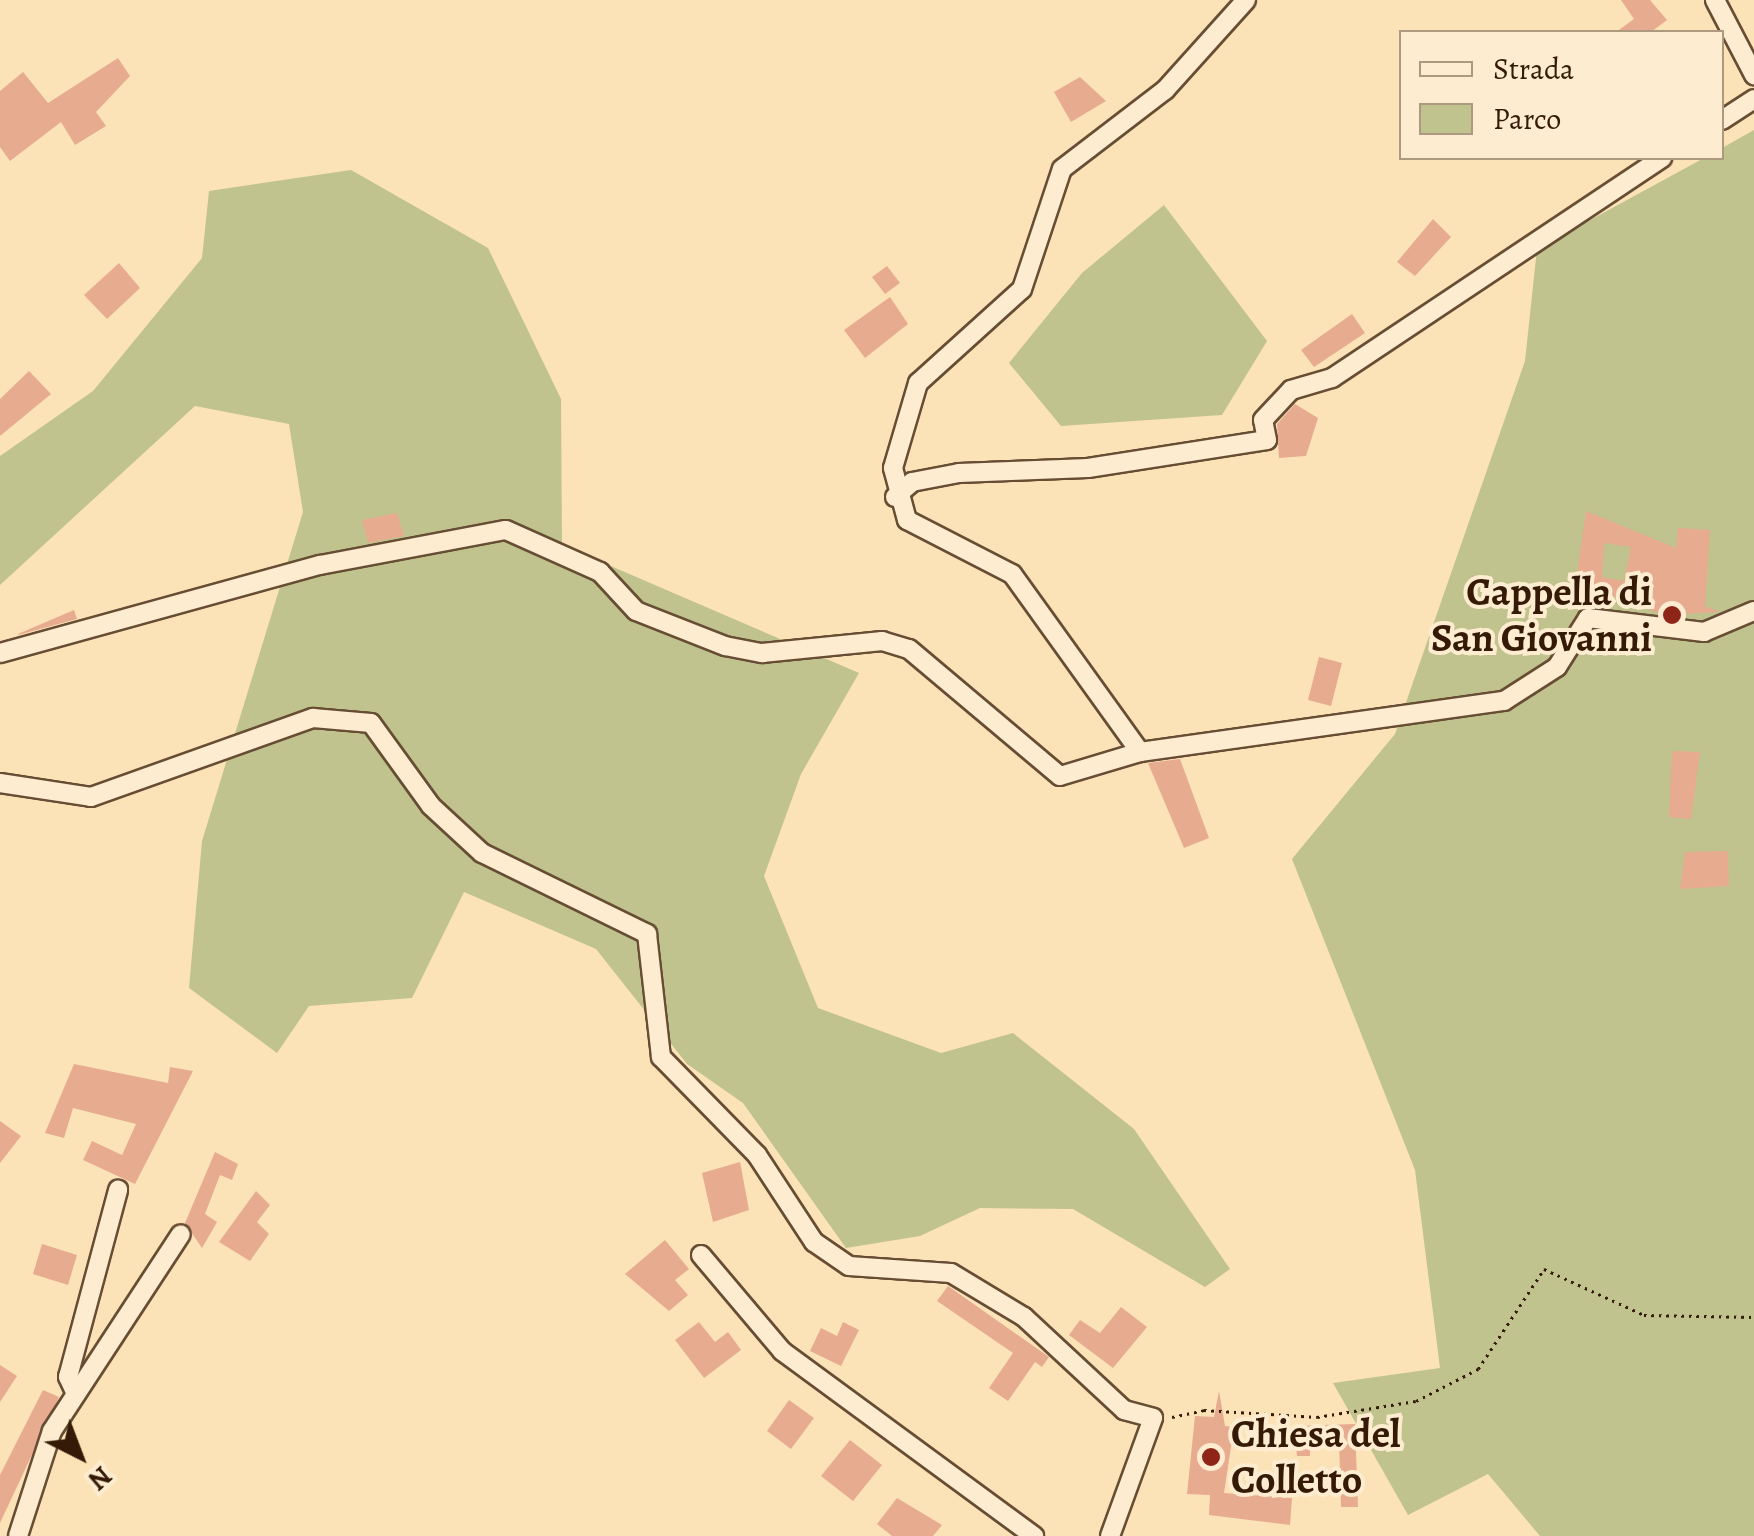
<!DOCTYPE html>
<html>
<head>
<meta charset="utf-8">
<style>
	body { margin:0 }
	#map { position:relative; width:1754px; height:1536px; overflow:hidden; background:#fce2b7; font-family:Alegreya,serif }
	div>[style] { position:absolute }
	.green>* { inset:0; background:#c0c38e }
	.building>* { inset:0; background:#e7ab90 }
	.path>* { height:2.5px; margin-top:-1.25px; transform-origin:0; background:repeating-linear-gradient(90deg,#351b07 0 2.5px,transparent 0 7.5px) }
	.roads { filter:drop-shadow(2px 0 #674d33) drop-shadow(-2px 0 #674d33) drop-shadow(0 2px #674d33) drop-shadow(0 -2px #674d33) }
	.minor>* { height:18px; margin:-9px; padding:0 9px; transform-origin:9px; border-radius:9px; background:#fdecd0 }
	.dots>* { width:28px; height:28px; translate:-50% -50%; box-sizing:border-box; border:5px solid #fdecd0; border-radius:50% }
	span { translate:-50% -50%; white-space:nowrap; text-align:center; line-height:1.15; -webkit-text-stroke:8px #fdecd0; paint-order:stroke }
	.poi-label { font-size:40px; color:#351b07; font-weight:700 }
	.right { translate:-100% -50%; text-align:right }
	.left { translate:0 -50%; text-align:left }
	.legend { position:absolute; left:1399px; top:30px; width:325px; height:130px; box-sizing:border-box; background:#fdecd0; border:2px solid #ad9880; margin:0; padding:12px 18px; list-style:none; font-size:30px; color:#351b07 }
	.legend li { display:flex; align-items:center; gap:20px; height:50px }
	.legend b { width:50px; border:2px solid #ad9880 }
	.north { position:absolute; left:30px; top:1406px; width:100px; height:100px; -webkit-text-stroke:8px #fdecd0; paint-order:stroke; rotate:138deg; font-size:28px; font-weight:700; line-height:40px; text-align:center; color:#351b07 }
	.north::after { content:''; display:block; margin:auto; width:35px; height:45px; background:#351b07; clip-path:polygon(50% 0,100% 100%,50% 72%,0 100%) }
</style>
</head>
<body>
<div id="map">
	<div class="green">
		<div style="clip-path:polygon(1754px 130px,1754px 1536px,1540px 1536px,1488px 1474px,1408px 1515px,1333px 1383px,1440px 1368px,1415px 1170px,1292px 859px,1395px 734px,1525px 361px,1537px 249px,1704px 158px,1722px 158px,1722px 148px)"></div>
		<div style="clip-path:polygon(351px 170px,488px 248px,561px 399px,562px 545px,859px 673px,801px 774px,764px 876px,818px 1008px,941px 1053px,1013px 1033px,1134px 1129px,1230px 1269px,1205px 1287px,1073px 1209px,980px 1208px,920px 1236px,846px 1248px,743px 1103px,687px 1064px,596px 949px,464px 892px,412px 998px,309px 1006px,277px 1053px,189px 988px,202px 841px,303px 512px,289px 424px,195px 406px,0 585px,0 456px,93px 391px,202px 258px,209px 191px)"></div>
		<div style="clip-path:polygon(1164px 205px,1267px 341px,1222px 415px,1061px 426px,1009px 363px,1082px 273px)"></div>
	</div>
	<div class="building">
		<div style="clip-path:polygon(1621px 0,1650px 0,1667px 20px,1651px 32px,1616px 32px,1634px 19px)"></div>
		<div style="clip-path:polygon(118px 58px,130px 76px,96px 112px,106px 126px,75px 145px,61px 122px,10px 161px,0 147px,0 91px,23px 72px,48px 103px)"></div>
		<div style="clip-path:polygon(1080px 77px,1106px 101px,1071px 122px,1054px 92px)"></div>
		<div style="clip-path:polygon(1433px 219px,1451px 237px,1415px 276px,1397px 262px)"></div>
		<div style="clip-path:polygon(119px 263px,140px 288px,107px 319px,84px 295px)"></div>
		<div style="clip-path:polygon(887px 266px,900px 283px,885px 294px,872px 277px)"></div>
		<div style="clip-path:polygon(890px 297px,908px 324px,865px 358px,844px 330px)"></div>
		<div style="clip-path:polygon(1352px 314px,1365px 333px,1314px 367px,1301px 350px)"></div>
		<div style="clip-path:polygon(29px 371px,51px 394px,0 436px,0 399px)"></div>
		<div style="clip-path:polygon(1295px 404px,1318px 418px,1306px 456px,1279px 458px,1277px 424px)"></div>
		<div style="clip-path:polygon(evenodd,1586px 511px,1676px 548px,1678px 528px,1710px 530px,1705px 606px,1720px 612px,1664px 615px,1609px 595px,1607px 608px,1589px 605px,1593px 582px,1576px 581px,1586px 511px,1604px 543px,1631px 547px,1624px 581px,1602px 577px,1604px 543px)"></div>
		<div style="clip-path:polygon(397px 513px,404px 536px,368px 543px,362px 520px)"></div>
		<div style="clip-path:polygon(74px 610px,77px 619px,18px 635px,18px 634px)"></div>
		<div style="clip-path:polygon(1319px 657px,1342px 663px,1331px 706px,1308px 700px)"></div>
		<div style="clip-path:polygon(1672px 751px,1700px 752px,1691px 819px,1669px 817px)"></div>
		<div style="clip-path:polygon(1180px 759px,1209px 838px,1184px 848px,1148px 763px)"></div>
		<div style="clip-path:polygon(1728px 851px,1729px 886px,1680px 889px,1685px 852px)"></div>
		<div style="clip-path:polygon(74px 1064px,168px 1083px,170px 1067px,193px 1071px,135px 1184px,83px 1160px,92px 1141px,122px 1155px,136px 1124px,73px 1108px,64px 1138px,45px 1133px)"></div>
		<div style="clip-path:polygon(0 1121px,21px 1136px,0 1163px)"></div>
		<div style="clip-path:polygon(215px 1152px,238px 1164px,232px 1180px,220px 1175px,205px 1214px,217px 1222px,202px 1248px,185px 1223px)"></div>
		<div style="clip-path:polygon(740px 1162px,749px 1210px,713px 1222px,702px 1173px)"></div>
		<div style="clip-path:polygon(256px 1191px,270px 1205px,257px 1222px,269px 1234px,250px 1261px,219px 1242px)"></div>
		<div style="clip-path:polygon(665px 1240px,689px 1269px,675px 1280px,688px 1295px,669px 1311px,625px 1274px)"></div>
		<div style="clip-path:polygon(42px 1244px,77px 1255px,68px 1285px,33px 1274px)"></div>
		<div style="clip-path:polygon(948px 1286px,1049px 1357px,1042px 1367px,1035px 1362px,1008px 1401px,989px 1388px,1013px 1353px,937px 1301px)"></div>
		<div style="clip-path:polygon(1121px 1307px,1147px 1327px,1113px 1368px,1069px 1335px,1080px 1320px,1100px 1333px)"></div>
		<div style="clip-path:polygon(699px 1322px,715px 1342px,728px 1332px,741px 1350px,704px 1378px,675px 1340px)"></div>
		<div style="clip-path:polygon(843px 1322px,859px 1330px,841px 1366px,810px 1351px,821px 1328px,837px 1336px)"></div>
		<div style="clip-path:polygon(0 1365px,17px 1376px,0 1402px)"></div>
		<div style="clip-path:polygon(43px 1390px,59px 1397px,0 1523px,0 1475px)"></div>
		<div style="clip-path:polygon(1219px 1391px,1225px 1426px,1234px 1427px,1224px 1493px,1292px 1498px,1290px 1525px,1209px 1515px,1210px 1495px,1187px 1494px,1195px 1416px,1214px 1417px)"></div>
		<div style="clip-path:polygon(789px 1400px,814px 1418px,791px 1449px,767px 1431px)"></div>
		<div style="clip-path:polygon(1355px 1424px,1358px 1507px,1341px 1507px,1339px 1439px,1310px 1440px,1310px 1456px,1297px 1456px,1294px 1426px)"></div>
		<div style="clip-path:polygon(850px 1440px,882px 1465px,853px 1501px,821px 1476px)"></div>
		<div style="clip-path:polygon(897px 1498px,942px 1525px,933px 1536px,892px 1536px,877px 1524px)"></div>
	</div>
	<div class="path">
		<div style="left:1172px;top:1417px;width:33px;rotate:-12deg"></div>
		<div style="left:1204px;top:1410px;width:113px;rotate:3.5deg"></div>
		<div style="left:1317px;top:1417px;width:100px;rotate:-9.2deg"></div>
		<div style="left:1416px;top:1401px;width:70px;rotate:-27.3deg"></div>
		<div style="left:1478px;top:1369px;width:120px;rotate:-56.6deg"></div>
		<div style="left:1544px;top:1269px;width:110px;rotate:24.7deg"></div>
		<div style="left:1644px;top:1315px;width:110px;rotate:1deg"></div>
	</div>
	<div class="roads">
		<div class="minor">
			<div style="left:1715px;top:0;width:85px;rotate:62.5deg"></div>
			<div style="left:1722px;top:120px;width:38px;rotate:-33deg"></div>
			<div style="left:895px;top:497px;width:23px;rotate:-41deg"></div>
			<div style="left:912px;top:482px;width:48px;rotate:-10.8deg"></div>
			<div style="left:959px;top:473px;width:129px;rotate:-2.2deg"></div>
			<div style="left:1088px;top:468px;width:181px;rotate:-8.9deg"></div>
			<div style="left:1267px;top:440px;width:20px;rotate:-101deg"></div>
			<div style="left:1263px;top:420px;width:41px;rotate:-47deg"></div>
			<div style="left:1291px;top:390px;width:43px;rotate:-16.3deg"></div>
			<div style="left:1332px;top:378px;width:397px;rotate:-33.7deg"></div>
			<div style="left:0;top:653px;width:332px;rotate:-15.4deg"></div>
			<div style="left:320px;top:565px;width:189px;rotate:-10.7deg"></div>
			<div style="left:506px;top:530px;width:103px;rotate:24.1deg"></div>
			<div style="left:600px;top:572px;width:53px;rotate:47.3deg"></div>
			<div style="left:636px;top:611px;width:96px;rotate:21.5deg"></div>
			<div style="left:725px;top:646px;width:38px;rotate:11deg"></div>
			<div style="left:762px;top:653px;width:121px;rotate:-5.7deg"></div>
			<div style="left:882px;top:641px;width:28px;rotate:17deg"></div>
			<div style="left:909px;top:649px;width:197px;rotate:40.1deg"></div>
			<div style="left:1060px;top:776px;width:84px;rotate:-16.7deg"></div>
			<div style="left:1140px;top:752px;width:368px;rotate:-8deg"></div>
			<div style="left:1504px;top:701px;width:63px;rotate:-32.7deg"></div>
			<div style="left:1557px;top:667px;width:58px;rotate:-57.7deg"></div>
			<div style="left:1588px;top:618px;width:117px;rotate:6.9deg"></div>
			<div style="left:1704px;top:632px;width:54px;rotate:-22.8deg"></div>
			<div style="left:1140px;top:752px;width:219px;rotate:-125.7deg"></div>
			<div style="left:1012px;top:574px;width:118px;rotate:-152.8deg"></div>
			<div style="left:907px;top:520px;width:54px;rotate:-105.1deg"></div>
			<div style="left:893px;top:468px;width:89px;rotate:-73.6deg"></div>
			<div style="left:918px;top:383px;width:140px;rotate:-42.1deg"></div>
			<div style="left:1022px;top:289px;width:126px;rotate:-71.6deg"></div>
			<div style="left:1062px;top:169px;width:130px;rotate:-37.5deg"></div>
			<div style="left:1165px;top:90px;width:121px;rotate:-48deg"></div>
			<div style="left:0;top:783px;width:92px;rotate:8.7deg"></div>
			<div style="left:91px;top:797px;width:236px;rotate:-19.6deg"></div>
			<div style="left:313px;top:718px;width:58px;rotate:4.9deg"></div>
			<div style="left:371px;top:723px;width:102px;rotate:54.1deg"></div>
			<div style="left:431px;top:806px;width:69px;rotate:42.7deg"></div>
			<div style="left:482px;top:853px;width:184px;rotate:26.1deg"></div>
			<div style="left:647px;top:934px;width:124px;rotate:83.5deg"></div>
			<div style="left:661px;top:1057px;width:137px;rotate:45.6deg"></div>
			<div style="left:757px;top:1155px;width:104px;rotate:56.8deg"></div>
			<div style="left:814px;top:1242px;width:42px;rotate:34.4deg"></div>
			<div style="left:849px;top:1266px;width:102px;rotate:3.9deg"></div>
			<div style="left:951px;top:1273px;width:85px;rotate:31.1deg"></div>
			<div style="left:1024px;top:1317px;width:137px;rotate:42.9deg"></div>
			<div style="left:1124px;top:1410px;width:30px;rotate:15deg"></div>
			<div style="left:1153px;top:1418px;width:126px;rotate:110deg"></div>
			<div style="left:701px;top:1255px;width:126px;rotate:49.8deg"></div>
			<div style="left:782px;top:1351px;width:313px;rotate:36.3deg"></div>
			<div style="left:76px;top:1394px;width:19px;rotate:-115deg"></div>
			<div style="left:68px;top:1377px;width:194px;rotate:-75deg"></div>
			<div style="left:18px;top:1536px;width:110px;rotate:-72.1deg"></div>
			<div style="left:52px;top:1431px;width:235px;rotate:-56.8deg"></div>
		</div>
	</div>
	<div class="dots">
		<div style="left:1672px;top:615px;background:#8f2418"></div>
		<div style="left:1211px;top:1457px;background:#8f2418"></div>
	</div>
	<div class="poi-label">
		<span class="right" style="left:1652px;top:615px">Cappella di<br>San Giovanni</span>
		<span class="left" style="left:1231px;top:1457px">Chiesa del<br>Colletto</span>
	</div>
	<ul class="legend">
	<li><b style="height:12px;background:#fdecd0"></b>Strada</li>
	<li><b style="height:28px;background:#c0c38e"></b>Parco</li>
	</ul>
	<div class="north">N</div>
</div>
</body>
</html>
